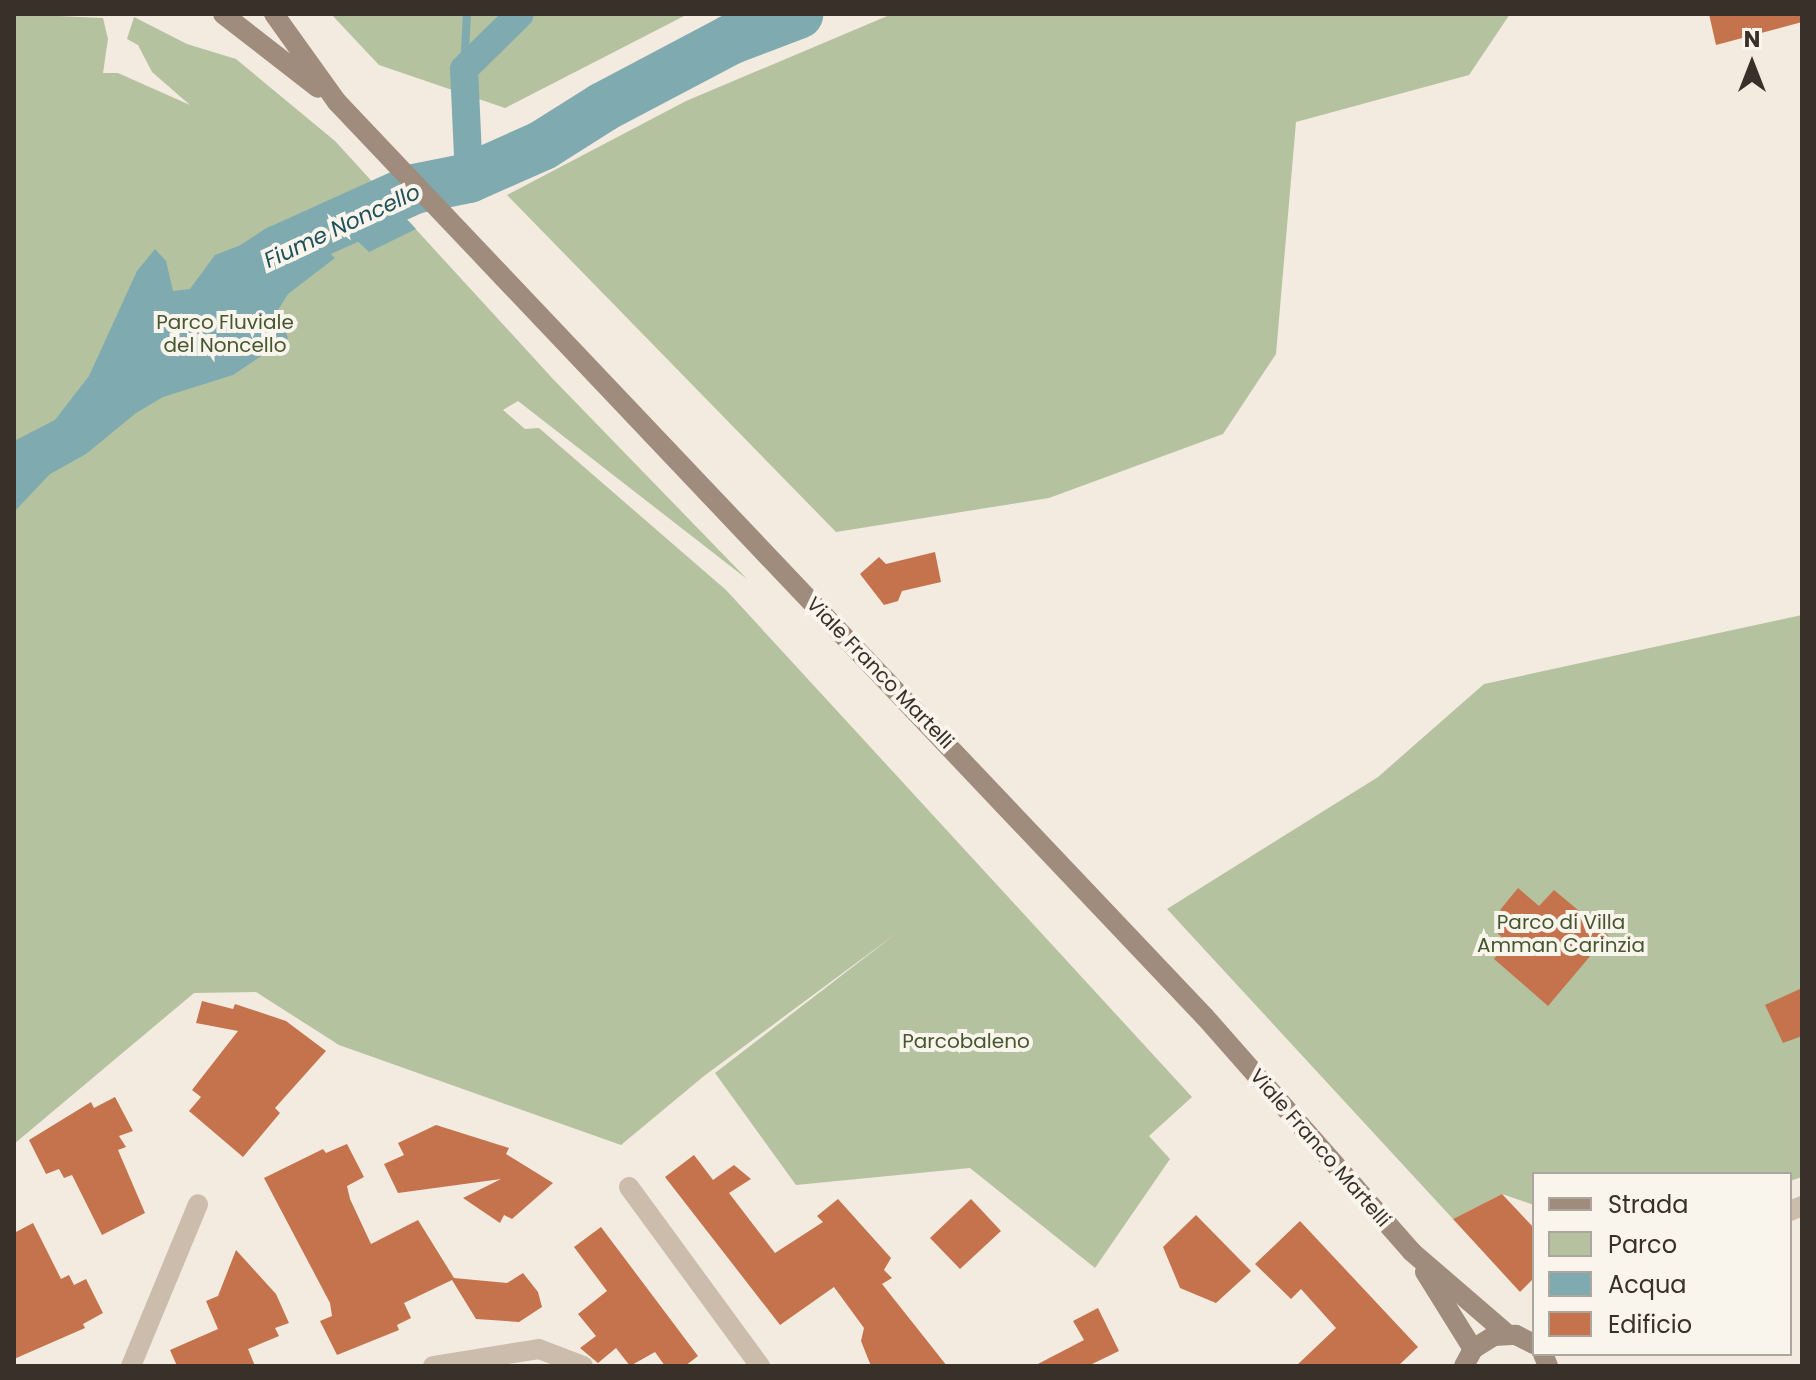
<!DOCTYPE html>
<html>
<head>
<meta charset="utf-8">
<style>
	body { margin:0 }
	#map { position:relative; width:1816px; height:1380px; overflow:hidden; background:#f3ebe0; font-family:Poppins,sans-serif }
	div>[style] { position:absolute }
	.green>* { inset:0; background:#b4c29f }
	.water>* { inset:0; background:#7faab0 }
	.stream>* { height:8px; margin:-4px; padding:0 4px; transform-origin:4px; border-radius:4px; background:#7faab0 }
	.canal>* { height:28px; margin:-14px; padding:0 14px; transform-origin:14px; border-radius:14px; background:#7faab0 }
	.river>* { height:50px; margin:-25px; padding:0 25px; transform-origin:25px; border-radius:25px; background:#7faab0 }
	.building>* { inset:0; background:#c5734c }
	.street>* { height:20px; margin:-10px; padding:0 10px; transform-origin:10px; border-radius:10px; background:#cbbcab }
	.secondary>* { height:20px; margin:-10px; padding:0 10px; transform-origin:10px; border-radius:10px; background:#9f8c7c }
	span { translate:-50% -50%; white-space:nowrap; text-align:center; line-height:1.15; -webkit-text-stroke:8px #faf5ec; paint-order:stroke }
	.park-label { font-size:20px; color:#45572e }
	.street-label { font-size:20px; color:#39302a }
	.water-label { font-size:22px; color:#20525b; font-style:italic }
	.frame { position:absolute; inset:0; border:16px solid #39302a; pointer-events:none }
	.legend { position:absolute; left:1532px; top:1172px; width:260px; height:184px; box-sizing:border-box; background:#faf5ec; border:2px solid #ada69e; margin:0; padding:10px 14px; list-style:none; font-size:24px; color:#39302a }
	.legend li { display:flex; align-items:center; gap:16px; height:40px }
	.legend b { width:40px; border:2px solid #ada69e }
	.north { position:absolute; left:1712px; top:24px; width:80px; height:80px; -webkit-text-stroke:6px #faf5ec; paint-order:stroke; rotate:0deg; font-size:22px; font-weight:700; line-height:32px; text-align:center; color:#39302a }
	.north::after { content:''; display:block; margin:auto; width:28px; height:36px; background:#39302a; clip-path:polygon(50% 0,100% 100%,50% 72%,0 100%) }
</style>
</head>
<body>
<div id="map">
	<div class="green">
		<div style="clip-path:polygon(14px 14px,103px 18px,108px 39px,103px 73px,118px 73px,190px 105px,152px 72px,138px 45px,127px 39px,134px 17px,187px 44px,236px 59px,335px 141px,553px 379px,747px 579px,518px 401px,503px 410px,525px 429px,539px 428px,726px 590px,1192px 1097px,1149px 1136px,1170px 1159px,1095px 1268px,970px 1168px,796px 1185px,715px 1073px,898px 932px,704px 1076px,621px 1145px,339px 1045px,256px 992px,194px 993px,14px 1144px)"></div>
		<div style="clip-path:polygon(331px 14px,688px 14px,505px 108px,379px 65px)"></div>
		<div style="clip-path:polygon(892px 14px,1510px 14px,1469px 75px,1296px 122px,1276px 354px,1223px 434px,1049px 498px,836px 532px,507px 195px,686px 101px)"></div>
		<div style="clip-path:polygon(1802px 615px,1802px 1177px,1790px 1181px,1790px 1174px,1534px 1174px,1534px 1205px,1502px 1194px,1453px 1219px,1167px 909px,1378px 777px,1484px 684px)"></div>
	</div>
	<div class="water">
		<div style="clip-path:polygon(384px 195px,416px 229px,369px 252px,324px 209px)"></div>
		<div style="clip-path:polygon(298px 223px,335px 258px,288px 294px,278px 310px,288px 338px,233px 375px,163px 397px,136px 413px,86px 454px,50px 474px,14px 512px,14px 441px,55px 420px,89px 376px,137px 271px,155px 249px,166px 261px,173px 291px,190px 289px,215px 255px)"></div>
	</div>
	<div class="stream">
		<div style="left:464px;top:69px;width:55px;rotate:-86.9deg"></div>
	</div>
	<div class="canal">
		<div style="left:469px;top:178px;width:109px;rotate:-92.6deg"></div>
		<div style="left:464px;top:69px;width:78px;rotate:-44.5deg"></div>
	</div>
	<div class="river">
		<div style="left:251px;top:268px;width:33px;rotate:-33deg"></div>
		<div style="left:279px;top:250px;width:148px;rotate:-24.3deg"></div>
		<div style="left:414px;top:189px;width:56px;rotate:-11.3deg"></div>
		<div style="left:469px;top:178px;width:81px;rotate:-24deg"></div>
		<div style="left:543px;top:145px;width:71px;rotate:-32.3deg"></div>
		<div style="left:603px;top:107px;width:146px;rotate:-27.8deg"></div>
		<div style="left:732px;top:39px;width:71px;rotate:-20.7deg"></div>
	</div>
	<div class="building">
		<div style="clip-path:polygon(1709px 14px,1802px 14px,1802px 22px,1716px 45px)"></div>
		<div style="clip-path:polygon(935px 552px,941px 582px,902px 591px,898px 601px,884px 605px,860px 574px,879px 557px,886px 564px)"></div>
		<div style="clip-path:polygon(1518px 888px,1539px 906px,1554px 890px,1608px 935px,1548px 1006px,1494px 959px,1507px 942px,1494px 930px,1507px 916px,1500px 910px)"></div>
		<div style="clip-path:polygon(1802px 988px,1802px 1036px,1783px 1043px,1765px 1005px)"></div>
		<div style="clip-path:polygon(202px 1001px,233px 1009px,235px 1004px,286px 1021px,326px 1051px,275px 1108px,280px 1113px,243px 1157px,189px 1111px,201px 1097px,192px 1090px,238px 1031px,196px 1023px)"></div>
		<div style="clip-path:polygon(115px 1097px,133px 1131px,119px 1136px,126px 1147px,118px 1150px,145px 1213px,102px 1235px,72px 1175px,64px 1178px,59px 1169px,46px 1174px,29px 1140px,91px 1102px,94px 1108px)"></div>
		<div style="clip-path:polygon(436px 1125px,509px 1148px,506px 1154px,553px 1183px,512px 1219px,504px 1215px,500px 1223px,463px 1198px,501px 1179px,398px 1193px,384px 1164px,404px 1155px,398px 1143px)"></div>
		<div style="clip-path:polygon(347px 1144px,364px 1177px,347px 1186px,350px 1199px,371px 1244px,418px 1220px,454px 1278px,507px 1283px,523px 1273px,538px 1292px,542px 1307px,519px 1322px,476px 1319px,452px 1280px,404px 1303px,411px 1318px,397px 1325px,399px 1330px,337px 1355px,320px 1321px,332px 1316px,330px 1303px,264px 1178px,323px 1149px,326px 1153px)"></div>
		<div style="clip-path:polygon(694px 1155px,713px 1180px,734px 1165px,751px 1179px,729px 1193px,775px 1253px,823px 1222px,817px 1216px,838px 1199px,891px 1258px,884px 1270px,892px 1278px,882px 1284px,947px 1366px,871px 1366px,861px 1341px,864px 1328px,834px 1287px,780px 1325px,665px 1177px)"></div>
		<div style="clip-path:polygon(1502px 1194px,1534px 1228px,1534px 1278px,1520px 1292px,1453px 1219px)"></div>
		<div style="clip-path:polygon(971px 1199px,1001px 1231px,960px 1269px,930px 1238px)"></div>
		<div style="clip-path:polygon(1196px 1215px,1251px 1271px,1216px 1303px,1180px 1288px,1163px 1247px)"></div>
		<div style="clip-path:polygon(1300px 1221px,1418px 1347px,1398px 1366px,1296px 1366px,1336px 1328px,1301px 1289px,1291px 1299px,1255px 1264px)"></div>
		<div style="clip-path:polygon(33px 1223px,61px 1279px,69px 1275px,74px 1285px,86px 1279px,103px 1313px,83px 1324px,85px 1328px,14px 1359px,14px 1233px)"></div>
		<div style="clip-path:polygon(601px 1227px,698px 1356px,685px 1366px,665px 1366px,655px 1352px,630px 1366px,616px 1348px,598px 1363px,580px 1348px,596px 1336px,578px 1314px,607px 1291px,574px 1247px)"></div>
		<div style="clip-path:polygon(236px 1250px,276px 1294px,289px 1323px,275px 1328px,279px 1336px,248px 1349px,255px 1366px,177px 1366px,170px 1350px,218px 1329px,206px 1301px,218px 1296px)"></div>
		<div style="clip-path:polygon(1098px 1308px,1119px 1351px,1088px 1366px,1034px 1366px,1084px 1340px,1073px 1321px)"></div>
	</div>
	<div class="street">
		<div style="left:629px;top:1187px;width:222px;rotate:53.8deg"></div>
		<div style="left:1790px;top:1211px;width:13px;rotate:-23deg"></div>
		<div style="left:131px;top:1366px;width:175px;rotate:-67.5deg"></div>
		<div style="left:433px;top:1366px;width:107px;rotate:-9.1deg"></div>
		<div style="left:539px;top:1349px;width:47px;rotate:21.1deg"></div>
	</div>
	<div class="secondary">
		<div style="left:223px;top:14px;width:120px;rotate:37.9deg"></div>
		<div style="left:274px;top:14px;width:108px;rotate:54.4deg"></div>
		<div style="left:337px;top:102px;width:1261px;rotate:46.51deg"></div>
		<div style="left:1205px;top:1017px;width:313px;rotate:48.6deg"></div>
		<div style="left:1412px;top:1252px;width:125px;rotate:40.8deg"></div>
		<div style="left:1425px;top:1272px;width:91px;rotate:58.1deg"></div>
		<div style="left:1543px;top:1354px;width:13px;rotate:67deg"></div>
		<div style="left:1464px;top:1366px;width:19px;rotate:-62deg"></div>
		<div style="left:1473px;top:1349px;width:25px;rotate:-32deg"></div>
		<div style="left:1494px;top:1336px;width:22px;rotate:-3deg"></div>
		<div style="left:1516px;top:1335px;width:20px;rotate:27deg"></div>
	</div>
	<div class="park-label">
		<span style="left:225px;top:334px">Parco Fluviale<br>del Noncello</span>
		<span style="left:1561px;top:934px">Parco di Villa<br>Amman Carinzia</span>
		<span style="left:966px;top:1041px">Parcobaleno</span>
	</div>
	<div class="street-label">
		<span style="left:880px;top:673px;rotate:46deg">Viale Franco Martelli</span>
		<span style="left:1320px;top:1148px;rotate:49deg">Viale Franco Martelli</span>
	</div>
	<div class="water-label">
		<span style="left:342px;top:226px;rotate:-25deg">Fiume Noncello</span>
	</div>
	<div class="frame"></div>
	<ul class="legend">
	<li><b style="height:10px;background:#9f8c7c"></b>Strada</li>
	<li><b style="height:22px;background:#b4c29f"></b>Parco</li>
	<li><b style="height:22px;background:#7faab0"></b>Acqua</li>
	<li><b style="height:22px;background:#c5734c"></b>Edificio</li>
	</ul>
	<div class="north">N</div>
</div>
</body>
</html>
